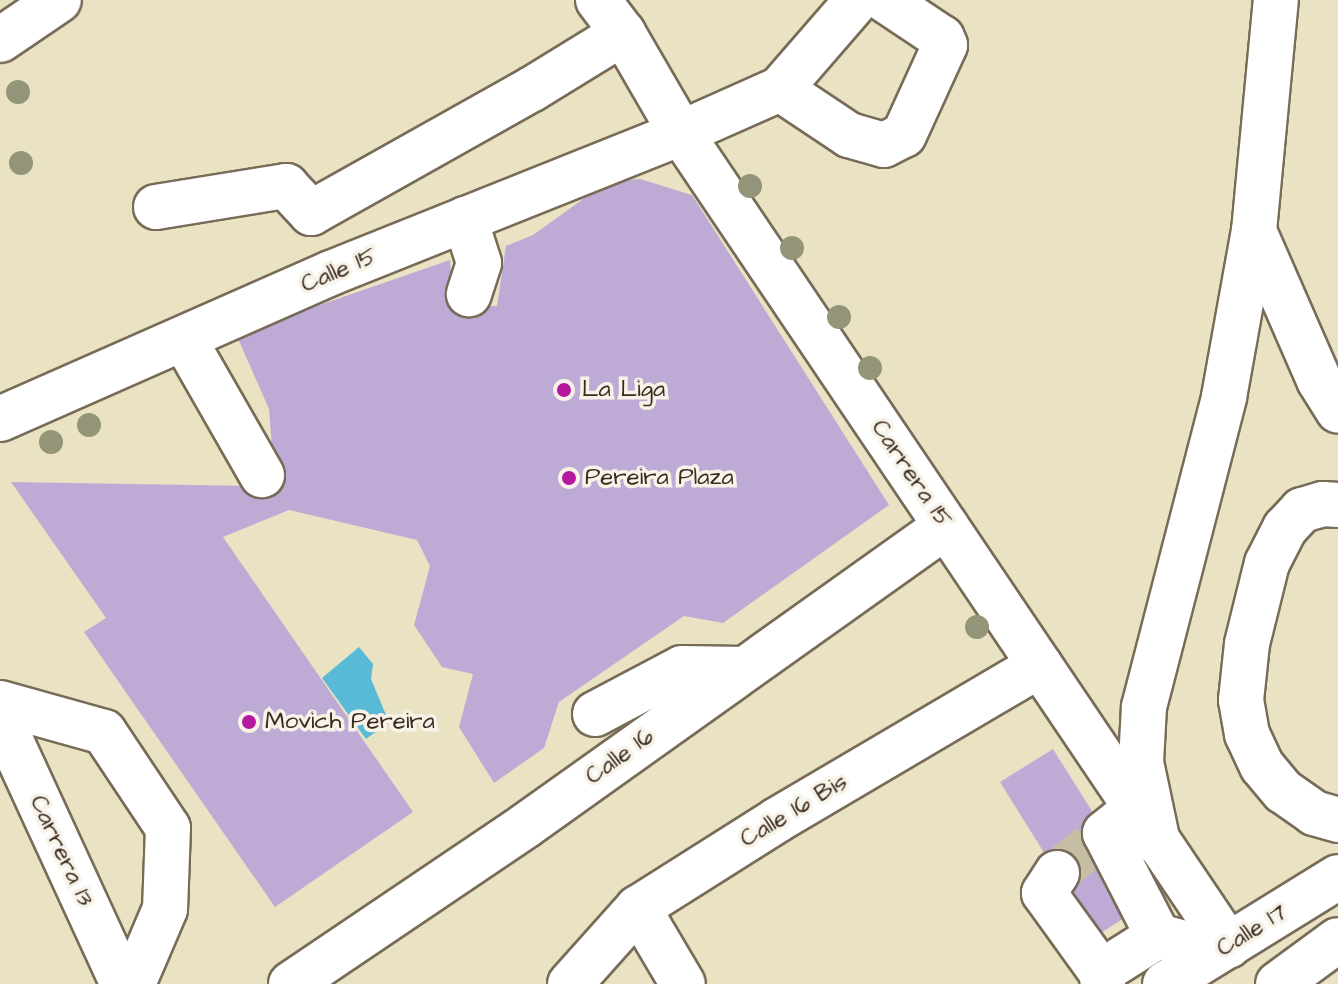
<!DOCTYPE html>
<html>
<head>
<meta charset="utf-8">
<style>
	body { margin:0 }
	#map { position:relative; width:1338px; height:984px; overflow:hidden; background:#e9e3c3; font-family:"Architects Daughter",sans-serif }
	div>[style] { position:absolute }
	.water>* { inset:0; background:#59bad8 }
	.building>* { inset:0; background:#beabd5 }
	.minor-tunnel>* { height:44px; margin-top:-22px; transform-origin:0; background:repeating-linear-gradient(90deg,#c6bea2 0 44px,transparent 0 66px) }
	.roads { filter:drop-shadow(2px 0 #786b58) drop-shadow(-2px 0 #786b58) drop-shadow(0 2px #786b58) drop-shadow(0 -2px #786b58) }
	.minor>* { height:44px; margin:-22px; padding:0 22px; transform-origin:22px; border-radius:22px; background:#fff }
	.major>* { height:44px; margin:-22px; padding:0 22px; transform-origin:22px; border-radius:22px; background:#fff }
	.trees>* { width:24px; height:24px; margin:-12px; border-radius:50%; background:#949478 }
	.dots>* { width:22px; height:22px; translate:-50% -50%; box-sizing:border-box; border:4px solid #f7f3e8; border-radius:50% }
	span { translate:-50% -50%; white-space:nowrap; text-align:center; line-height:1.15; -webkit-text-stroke:7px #f7f3e8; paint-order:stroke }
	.street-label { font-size:24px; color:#3b2a1e }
	.poi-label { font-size:24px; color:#3b2a1e }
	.left { translate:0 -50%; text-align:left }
</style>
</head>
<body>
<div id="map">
	<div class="water">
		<div style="clip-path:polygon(359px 647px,373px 664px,371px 679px,389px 722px,366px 739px,322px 678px)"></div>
	</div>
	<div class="building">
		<div style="clip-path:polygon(640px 179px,692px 195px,889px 505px,723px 623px,684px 616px,559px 702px,544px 748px,494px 783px,459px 727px,473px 674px,442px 667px,414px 625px,430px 566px,417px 540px,289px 510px,223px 537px,413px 812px,275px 907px,84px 632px,106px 618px,11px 482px,252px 486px,274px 473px,269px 409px,236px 334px,450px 260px,454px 306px,497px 306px,506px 246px,533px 235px,607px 182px)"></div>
		<div style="clip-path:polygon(1053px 749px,1149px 902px,1096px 936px,1000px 782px)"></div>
	</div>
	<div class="minor-tunnel">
		<div style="left:1057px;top:873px;width:62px;rotate:-39.8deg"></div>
	</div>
	<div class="roads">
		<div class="minor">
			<div style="left:598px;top:0;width:41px;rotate:52.9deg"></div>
			<div style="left:623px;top:33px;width:116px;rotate:59.9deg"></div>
			<div style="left:681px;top:133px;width:980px;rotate:56.02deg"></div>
			<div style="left:780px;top:89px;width:83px;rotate:33.7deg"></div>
			<div style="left:849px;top:135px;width:36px;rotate:16deg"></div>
			<div style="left:884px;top:145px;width:22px;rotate:-27deg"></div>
			<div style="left:904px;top:135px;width:99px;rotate:-65.5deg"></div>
			<div style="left:945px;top:45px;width:8px;rotate:-113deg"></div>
			<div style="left:942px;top:38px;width:69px;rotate:-146.3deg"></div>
			<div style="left:156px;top:207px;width:132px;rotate:-9.2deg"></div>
			<div style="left:286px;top:186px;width:37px;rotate:47deg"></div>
			<div style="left:311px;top:213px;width:253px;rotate:-29.3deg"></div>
			<div style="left:532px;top:89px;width:107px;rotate:-31.6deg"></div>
			<div style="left:465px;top:219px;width:46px;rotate:72.3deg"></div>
			<div style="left:479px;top:263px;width:33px;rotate:108deg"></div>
			<div style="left:184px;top:339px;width:157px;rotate:60.2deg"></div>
			<div style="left:0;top:419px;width:362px;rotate:-23.8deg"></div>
			<div style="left:331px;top:273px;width:377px;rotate:-21.8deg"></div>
			<div style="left:681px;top:133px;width:108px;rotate:-24deg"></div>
			<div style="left:780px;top:89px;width:118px;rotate:-49.1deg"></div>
			<div style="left:0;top:703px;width:108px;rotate:15.6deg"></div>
			<div style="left:104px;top:732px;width:115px;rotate:56.3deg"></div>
			<div style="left:168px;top:828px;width:81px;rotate:92.1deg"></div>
			<div style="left:165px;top:909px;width:82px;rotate:113.1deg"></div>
			<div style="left:595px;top:714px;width:98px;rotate:-27.9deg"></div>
			<div style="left:682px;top:668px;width:61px;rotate:0.9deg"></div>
			<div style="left:0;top:717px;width:294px;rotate:65.3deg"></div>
			<div style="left:1136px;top:808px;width:40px;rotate:141deg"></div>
			<div style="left:1105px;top:833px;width:116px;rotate:62.8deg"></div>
			<div style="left:1057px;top:873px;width:24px;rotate:123deg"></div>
			<div style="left:1044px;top:893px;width:97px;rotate:54.2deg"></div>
			<div style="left:638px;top:908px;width:88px;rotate:59.4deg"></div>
			<div style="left:291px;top:984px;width:282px;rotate:-34deg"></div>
			<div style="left:525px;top:826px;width:517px;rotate:-35.47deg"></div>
			<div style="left:570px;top:984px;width:102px;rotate:-48.2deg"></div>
			<div style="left:638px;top:908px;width:165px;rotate:-32.3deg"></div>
			<div style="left:777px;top:820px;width:305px;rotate:-30.5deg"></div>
			<div style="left:1103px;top:984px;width:12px;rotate:-99deg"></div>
			<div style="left:1101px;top:972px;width:67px;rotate:-32.3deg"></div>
			<div style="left:1158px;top:936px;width:30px;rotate:15deg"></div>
		</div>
		<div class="major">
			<div style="left:0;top:40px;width:71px;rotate:-34.1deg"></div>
			<div style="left:1254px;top:231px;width:163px;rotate:66.4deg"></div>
			<div style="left:1319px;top:380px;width:36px;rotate:58deg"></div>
			<div style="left:1338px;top:505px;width:15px;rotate:-176deg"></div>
			<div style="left:1323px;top:504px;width:22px;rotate:164deg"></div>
			<div style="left:1302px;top:510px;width:25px;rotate:133deg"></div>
			<div style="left:1285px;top:528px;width:39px;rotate:117deg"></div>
			<div style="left:1267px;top:563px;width:83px;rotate:103.9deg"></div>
			<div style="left:1247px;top:644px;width:56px;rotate:96.1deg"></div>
			<div style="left:1241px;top:700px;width:35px;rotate:80deg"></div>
			<div style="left:1247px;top:734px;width:35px;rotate:65deg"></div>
			<div style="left:1262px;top:766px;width:33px;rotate:50deg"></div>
			<div style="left:1283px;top:791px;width:38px;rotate:35deg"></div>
			<div style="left:1314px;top:813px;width:25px;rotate:16deg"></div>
			<div style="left:1158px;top:843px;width:83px;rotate:-101.9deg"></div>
			<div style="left:1141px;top:762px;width:55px;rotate:-86.9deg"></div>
			<div style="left:1144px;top:707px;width:320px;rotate:-75.5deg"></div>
			<div style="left:1224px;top:397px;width:169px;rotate:-79.8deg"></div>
			<div style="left:1254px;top:231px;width:232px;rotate:-84.6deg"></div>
			<div style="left:1165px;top:984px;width:203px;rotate:-31.7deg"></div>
			<div style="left:1278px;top:984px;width:74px;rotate:-36.3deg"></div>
		</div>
	</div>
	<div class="trees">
		<div style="left:18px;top:92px"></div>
		<div style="left:21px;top:163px"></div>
		<div style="left:750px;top:186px"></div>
		<div style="left:792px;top:248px"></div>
		<div style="left:839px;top:317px"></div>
		<div style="left:870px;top:368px"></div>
		<div style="left:89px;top:425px"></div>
		<div style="left:51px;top:442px"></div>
		<div style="left:977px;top:627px"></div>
	</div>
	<div class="dots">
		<div style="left:564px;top:390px;background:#b5179e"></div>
		<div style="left:569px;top:478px;background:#b5179e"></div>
		<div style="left:249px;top:722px;background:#b5179e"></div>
	</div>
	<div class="street-label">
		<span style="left:339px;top:271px;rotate:-23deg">Calle 15</span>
		<span style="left:911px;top:474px;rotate:56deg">Carrera 15</span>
		<span style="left:620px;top:757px;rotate:-36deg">Calle 16</span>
		<span style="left:794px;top:811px;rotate:-31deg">Calle 16 Bis</span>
		<span style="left:61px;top:851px;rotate:65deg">Carrera 13</span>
		<span style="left:1252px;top:931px;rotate:-32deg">Calle 17</span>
	</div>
	<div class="poi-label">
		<span class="left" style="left:582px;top:390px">La Liga</span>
		<span class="left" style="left:585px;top:478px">Pereira Plaza</span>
		<span class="left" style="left:265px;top:722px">Movich Pereira</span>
	</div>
</div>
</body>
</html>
